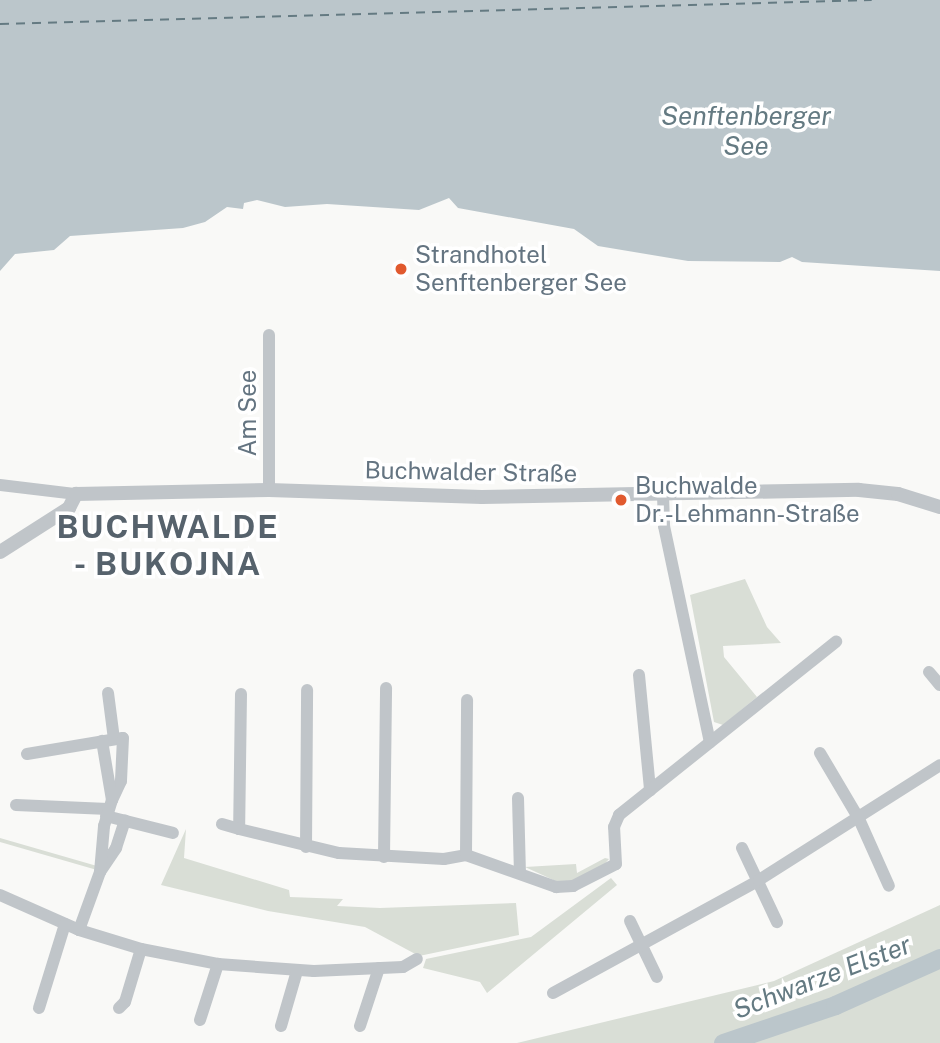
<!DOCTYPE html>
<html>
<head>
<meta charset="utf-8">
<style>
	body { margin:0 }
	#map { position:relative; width:940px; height:1043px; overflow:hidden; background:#f9f9f7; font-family:"Public Sans",sans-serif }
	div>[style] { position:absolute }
	.green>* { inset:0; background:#d9ded6 }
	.water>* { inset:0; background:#bbc6cb }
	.river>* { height:19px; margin:-9.5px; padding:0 9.5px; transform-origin:9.5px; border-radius:9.5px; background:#bbc6cb }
	.ferry>* { height:2px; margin-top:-1px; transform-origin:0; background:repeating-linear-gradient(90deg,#647a82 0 9px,transparent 0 16px) }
	.minor>* { height:12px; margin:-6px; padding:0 6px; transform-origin:6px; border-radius:6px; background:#c0c5c9 }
	.tertiary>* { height:14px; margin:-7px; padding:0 7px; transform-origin:7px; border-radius:7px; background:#c0c5c9 }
	.dots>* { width:19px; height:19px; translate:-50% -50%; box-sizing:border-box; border:4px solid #fff; border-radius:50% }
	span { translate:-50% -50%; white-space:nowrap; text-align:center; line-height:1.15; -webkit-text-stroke:7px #fff; paint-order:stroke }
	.poi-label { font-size:24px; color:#647481 }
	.left { translate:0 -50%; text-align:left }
	.street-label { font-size:24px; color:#647481 }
	.water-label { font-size:26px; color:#647a82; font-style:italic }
	.district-label { font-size:32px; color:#56626c; font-weight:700; letter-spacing:2px }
</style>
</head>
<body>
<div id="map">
	<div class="green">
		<div style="clip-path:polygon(745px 579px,767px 627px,781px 643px,723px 646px,724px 657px,757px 697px,723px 725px,714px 722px,690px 595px)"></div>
		<div style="clip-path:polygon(186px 829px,184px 858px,289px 890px,290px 897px,343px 899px,337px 906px,380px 908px,516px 903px,519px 935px,419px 956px,365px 927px,268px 911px,161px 885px)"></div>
		<div style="clip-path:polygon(0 838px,97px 866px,97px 870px,0 842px)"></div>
		<div style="clip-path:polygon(605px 858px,609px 859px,602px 867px,572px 883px,560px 883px,525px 867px,576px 864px,577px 873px)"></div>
		<div style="clip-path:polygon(611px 878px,617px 885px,487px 993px,480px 982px,423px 968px,426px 959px,531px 937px)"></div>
		<div style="clip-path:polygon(940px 905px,940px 1043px,517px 1043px,774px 981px)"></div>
	</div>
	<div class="water">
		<div style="clip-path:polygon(0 0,940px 0,940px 271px,802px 262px,792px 257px,780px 262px,688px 261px,598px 246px,574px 229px,458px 208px,449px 198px,419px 210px,327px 204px,285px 207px,257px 200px,244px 203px,243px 209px,227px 207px,205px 222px,183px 228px,70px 236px,54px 250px,15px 254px,0 271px)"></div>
	</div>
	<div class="river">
		<div style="left:723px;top:1043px;width:118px;rotate:-18.7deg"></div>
		<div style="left:835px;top:1005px;width:115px;rotate:-24.1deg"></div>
	</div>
	<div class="ferry">
		<div style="left:0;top:24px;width:872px;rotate:-1.58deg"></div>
	</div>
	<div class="minor">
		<div style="left:0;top:485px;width:77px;rotate:6.8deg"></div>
		<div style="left:269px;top:490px;width:155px;rotate:-90deg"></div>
		<div style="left:663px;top:495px;width:31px;rotate:88deg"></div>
		<div style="left:664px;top:526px;width:221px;rotate:78deg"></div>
		<div style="left:929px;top:672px;width:17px;rotate:50deg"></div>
		<div style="left:639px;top:675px;width:116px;rotate:84.5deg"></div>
		<div style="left:108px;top:693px;width:46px;rotate:82.6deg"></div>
		<div style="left:241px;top:694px;width:135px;rotate:90.8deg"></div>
		<div style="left:239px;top:829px;width:103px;rotate:13.5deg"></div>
		<div style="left:339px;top:853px;width:105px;rotate:3.3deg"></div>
		<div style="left:444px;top:859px;width:22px;rotate:-10deg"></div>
		<div style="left:466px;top:855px;width:96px;rotate:19.6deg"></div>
		<div style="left:556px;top:887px;width:17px;rotate:-3deg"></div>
		<div style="left:573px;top:886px;width:48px;rotate:-27.1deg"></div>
		<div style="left:616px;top:864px;width:37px;rotate:-93deg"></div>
		<div style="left:614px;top:827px;width:13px;rotate:-67deg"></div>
		<div style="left:619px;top:815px;width:278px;rotate:-38.6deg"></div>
		<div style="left:820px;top:753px;width:77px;rotate:59.4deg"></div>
		<div style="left:859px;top:819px;width:73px;rotate:65.9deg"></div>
		<div style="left:27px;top:754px;width:97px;rotate:-9.5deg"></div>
		<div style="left:123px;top:738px;width:43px;rotate:92.7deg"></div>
		<div style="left:121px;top:781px;width:21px;rotate:115deg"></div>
		<div style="left:518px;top:798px;width:75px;rotate:88.5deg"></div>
		<div style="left:16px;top:805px;width:92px;rotate:2.5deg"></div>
		<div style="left:106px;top:816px;width:69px;rotate:14.2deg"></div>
		<div style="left:222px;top:824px;width:18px;rotate:16deg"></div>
		<div style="left:306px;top:847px;width:157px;rotate:-89.6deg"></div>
		<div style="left:742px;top:848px;width:82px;rotate:64.7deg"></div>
		<div style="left:466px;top:855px;width:155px;rotate:-89.6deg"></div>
		<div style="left:384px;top:857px;width:169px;rotate:-89.3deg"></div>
		<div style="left:100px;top:872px;width:29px;rotate:-56deg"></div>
		<div style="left:116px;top:848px;width:29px;rotate:-72deg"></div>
		<div style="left:0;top:895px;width:86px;rotate:23.9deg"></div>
		<div style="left:79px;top:930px;width:65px;rotate:17deg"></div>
		<div style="left:141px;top:949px;width:78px;rotate:11deg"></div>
		<div style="left:218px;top:964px;width:96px;rotate:4.2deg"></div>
		<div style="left:314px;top:971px;width:89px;rotate:-2.6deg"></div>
		<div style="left:403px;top:967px;width:16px;rotate:-30deg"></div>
		<div style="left:630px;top:921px;width:62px;rotate:64.3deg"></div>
		<div style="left:79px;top:930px;width:62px;rotate:-70.1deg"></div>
		<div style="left:100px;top:872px;width:46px;rotate:-85deg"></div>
		<div style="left:104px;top:826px;width:27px;rotate:-73deg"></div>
		<div style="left:112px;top:800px;width:60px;rotate:-99.6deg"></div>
		<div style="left:553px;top:993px;width:235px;rotate:-28.7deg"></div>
		<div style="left:759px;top:880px;width:214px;rotate:-32.4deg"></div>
		<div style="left:39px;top:1008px;width:88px;rotate:-72.8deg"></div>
		<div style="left:119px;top:1008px;width:8px;rotate:-45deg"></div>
		<div style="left:125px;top:1002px;width:55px;rotate:-73.2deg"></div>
		<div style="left:200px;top:1020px;width:59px;rotate:-72.2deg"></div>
		<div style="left:281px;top:1026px;width:57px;rotate:-73.8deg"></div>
		<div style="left:360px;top:1026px;width:61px;rotate:-71.9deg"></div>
	</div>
	<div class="tertiary">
		<div style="left:0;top:552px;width:82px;rotate:-32.5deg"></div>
		<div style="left:69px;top:508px;width:16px;rotate:-63deg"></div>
		<div style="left:76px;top:494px;width:193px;rotate:-1.2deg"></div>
		<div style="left:269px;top:490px;width:213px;rotate:1.9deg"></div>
		<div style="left:482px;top:497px;width:377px;rotate:-1.1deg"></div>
		<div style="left:859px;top:490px;width:39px;rotate:6deg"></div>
		<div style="left:898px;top:494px;width:44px;rotate:17.2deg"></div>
	</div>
	<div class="dots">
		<div style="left:401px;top:269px;background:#e15a2f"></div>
		<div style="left:621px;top:500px;background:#e15a2f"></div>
	</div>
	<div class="poi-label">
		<span class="left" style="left:415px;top:269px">Strandhotel<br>Senftenberger See</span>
		<span class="left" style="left:635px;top:500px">Buchwalde<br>Dr.-Lehmann-Straße</span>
	</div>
	<div class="street-label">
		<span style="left:248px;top:413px;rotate:-90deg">Am See</span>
		<span style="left:471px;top:472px;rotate:1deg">Buchwalder Straße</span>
	</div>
	<div class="water-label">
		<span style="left:746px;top:131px">Senftenberger<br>See</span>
		<span style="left:822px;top:977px;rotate:-21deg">Schwarze Elster</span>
	</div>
	<div class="district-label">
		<span style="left:168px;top:546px">BUCHWALDE<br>- BUKOJNA</span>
	</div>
</div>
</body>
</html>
